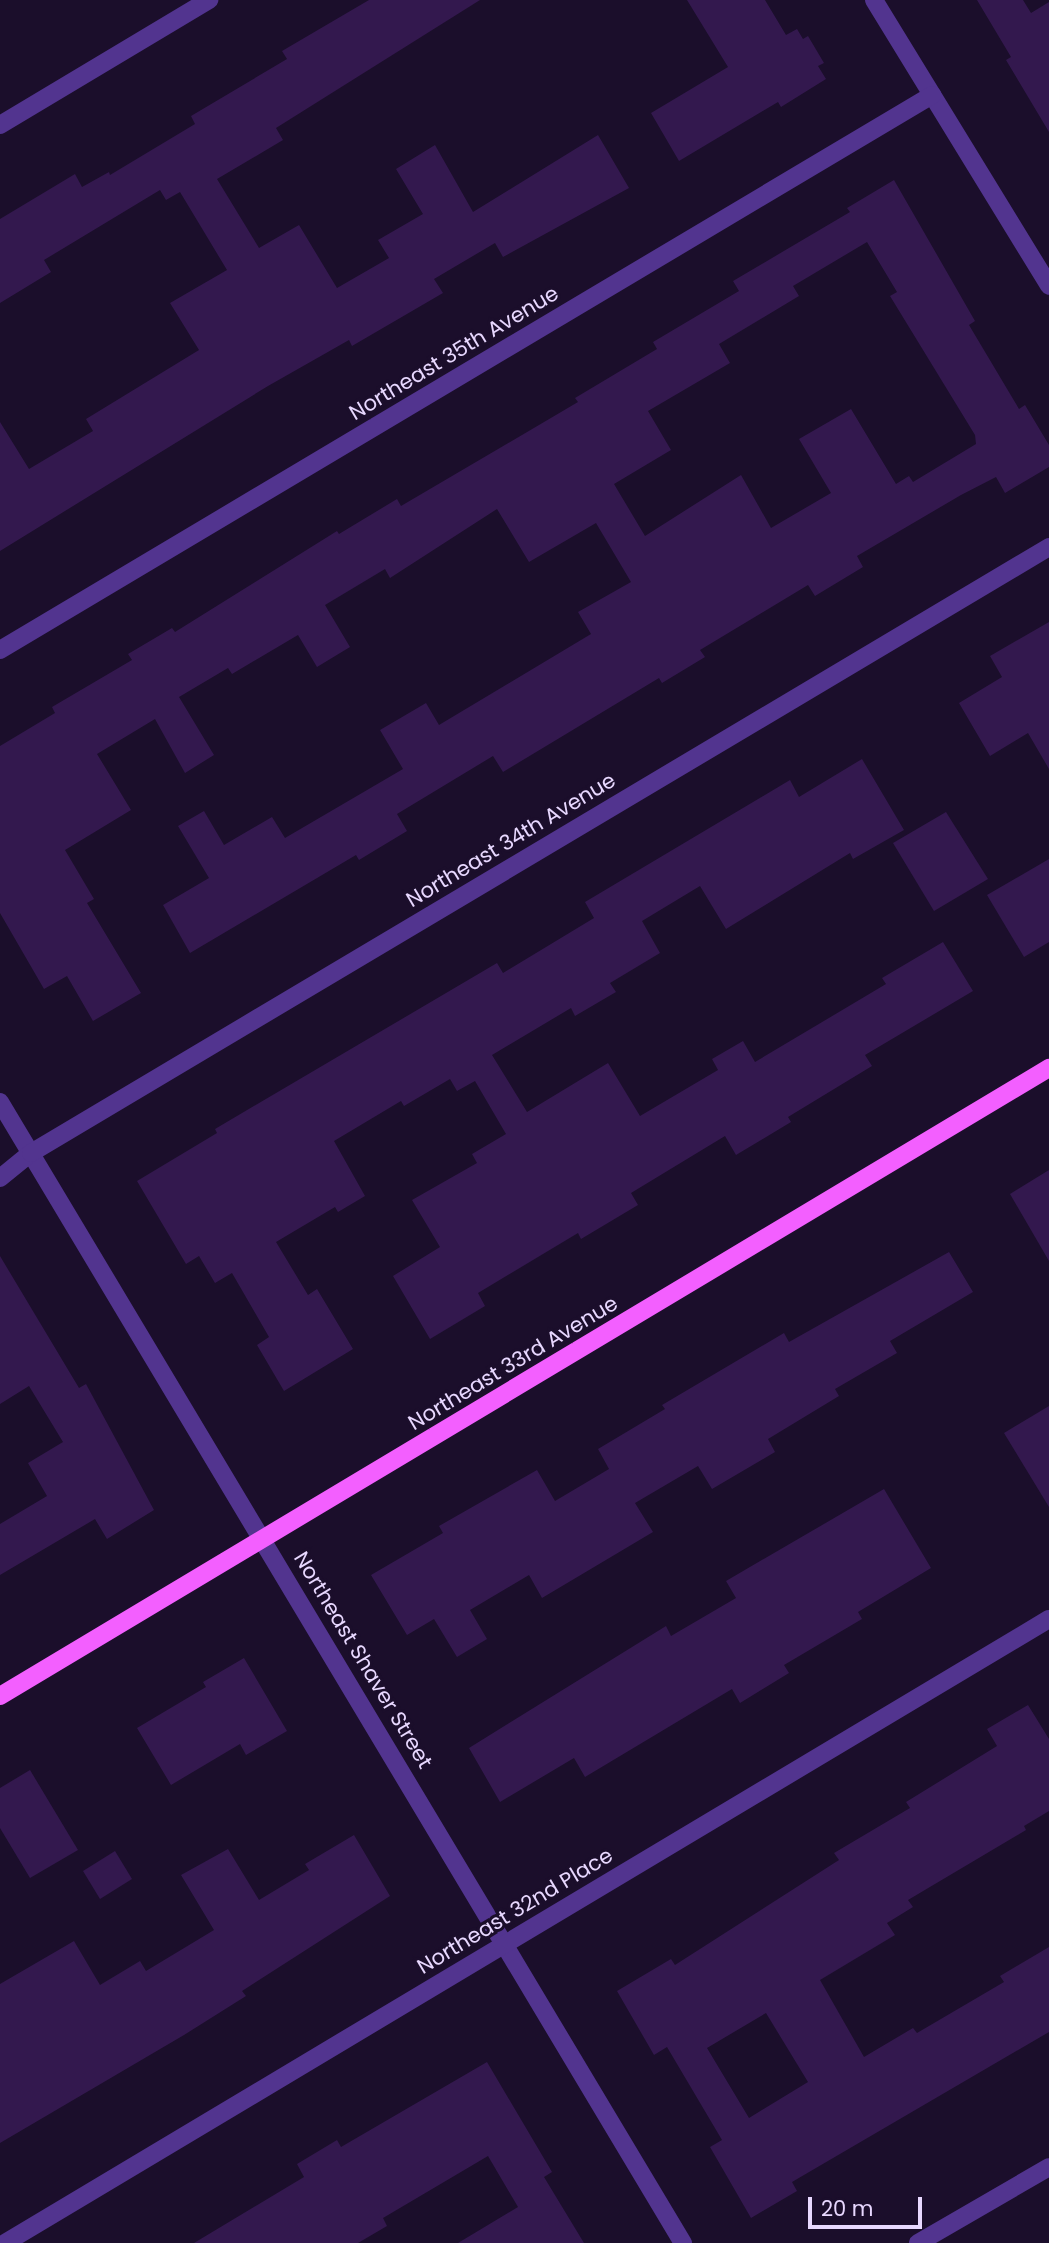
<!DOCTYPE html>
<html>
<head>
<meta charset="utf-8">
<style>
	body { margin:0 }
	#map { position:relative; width:1049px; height:2243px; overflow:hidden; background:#1b0e2b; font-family:Poppins,sans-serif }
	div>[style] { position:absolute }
	.building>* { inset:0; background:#33184e }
	.minor>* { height:18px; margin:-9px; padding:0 9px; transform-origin:9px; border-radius:9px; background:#52348f }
	.major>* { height:18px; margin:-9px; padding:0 9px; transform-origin:9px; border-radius:9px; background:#f35fff }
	span { translate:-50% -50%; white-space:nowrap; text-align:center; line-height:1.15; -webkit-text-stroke:6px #1b0e2b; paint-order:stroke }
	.street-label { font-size:21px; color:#e8d8ff }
	.scale { position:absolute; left:808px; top:2197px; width:114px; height:32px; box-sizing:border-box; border:4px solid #e8d8ff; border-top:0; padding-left:9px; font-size:21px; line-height:24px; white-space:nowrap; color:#e8d8ff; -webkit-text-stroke:5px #1b0e2b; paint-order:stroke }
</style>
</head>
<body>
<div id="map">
	<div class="building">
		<div style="clip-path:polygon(369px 0,480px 0,276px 128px,283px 140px,217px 179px,259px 248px,299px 225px,337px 288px,389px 258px,378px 240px,423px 214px,396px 169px,435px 145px,473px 212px,598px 135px,629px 188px,503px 257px,495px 243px,434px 279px,443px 293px,352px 346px,349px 340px,268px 386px,0 551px,0 422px,29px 469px,93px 431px,86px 419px,199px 350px,170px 303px,227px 270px,180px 192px,166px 200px,160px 190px,44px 260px,51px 272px,0 303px,0 219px,75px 174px,82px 187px,109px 172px,110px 175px,195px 124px,191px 116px,287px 59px,282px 51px)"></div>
		<div style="clip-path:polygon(687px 0,765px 0,786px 35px,797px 29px,803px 39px,808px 36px,824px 63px,818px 66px,826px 79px,781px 107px,778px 102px,679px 161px,651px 113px,728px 67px)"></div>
		<div style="clip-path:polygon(977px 0,1023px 0,1031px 13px,1049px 2px,1049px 132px,1006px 60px,1011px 57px)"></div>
		<div style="clip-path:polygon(evenodd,894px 180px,975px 321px,969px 325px,1019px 409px,1025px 405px,1049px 445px,1049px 467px,1005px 493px,996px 477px,961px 495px,857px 556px,863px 567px,815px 596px,808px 585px,700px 650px,705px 657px,662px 683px,659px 678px,503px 772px,493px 756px,397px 814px,407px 831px,359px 860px,356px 855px,190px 953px,163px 905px,209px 878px,178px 826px,204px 811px,224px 845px,272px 817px,285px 838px,403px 769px,380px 730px,426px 703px,439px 725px,591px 634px,578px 612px,631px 582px,596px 523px,529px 562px,497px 509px,390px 578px,385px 569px,325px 605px,350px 647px,317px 667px,298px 635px,232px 674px,228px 668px,179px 697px,214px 755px,185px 773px,155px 719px,97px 754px,131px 810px,65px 850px,94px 899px,87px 903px,141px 993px,93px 1021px,67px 976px,44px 989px,0 913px,0 746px,55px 713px,52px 707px,132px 660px,128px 654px,172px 628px,175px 632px,337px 531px,339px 534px,397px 499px,401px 506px,578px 402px,575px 398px,657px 349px,653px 342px,739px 291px,733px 281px,850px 212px,847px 208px,894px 180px,867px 242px,897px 292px,890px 296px,975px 435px,976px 444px,913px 482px,909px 476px,896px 484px,851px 409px,799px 439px,831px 493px,771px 528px,741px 475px,645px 536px,614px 484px,671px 450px,648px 411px,730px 363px,719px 344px,799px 296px,793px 286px,867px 242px)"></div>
		<div style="clip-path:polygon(1049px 622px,1049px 769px,1028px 733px,990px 756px,959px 703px,1002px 677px,990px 656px)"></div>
		<div style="clip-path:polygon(862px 759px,904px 830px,853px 859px,850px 853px,726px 929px,700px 886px,642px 921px,660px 953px,610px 983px,616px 992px,575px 1016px,571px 1008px,492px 1055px,527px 1112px,608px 1063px,640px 1116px,718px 1070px,712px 1059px,743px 1041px,755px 1062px,886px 984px,882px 978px,943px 942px,973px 991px,865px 1055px,872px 1066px,788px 1117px,791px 1122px,736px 1155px,725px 1136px,631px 1193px,638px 1205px,581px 1239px,578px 1233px,478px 1293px,485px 1306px,430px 1339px,393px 1276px,440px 1247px,412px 1200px,477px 1163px,472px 1154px,506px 1134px,475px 1081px,457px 1091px,450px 1079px,404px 1106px,401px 1101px,334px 1141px,365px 1196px,338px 1212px,335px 1207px,276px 1242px,308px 1295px,317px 1289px,353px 1349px,284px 1391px,257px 1345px,269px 1337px,232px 1273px,215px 1283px,199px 1256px,186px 1264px,137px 1181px,217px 1133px,215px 1129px,497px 963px,503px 973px,594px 918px,585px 902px,790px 780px,799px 797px)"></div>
		<div style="clip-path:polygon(946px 812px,988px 879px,934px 911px,893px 843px)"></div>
		<div style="clip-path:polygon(1049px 859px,1049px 942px,1024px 957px,987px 895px)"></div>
		<div style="clip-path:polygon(1049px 1170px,1049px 1261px,1010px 1194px)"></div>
		<div style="clip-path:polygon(949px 1252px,973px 1292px,890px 1341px,897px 1353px,835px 1389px,839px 1396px,768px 1439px,775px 1452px,712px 1489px,698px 1466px,635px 1503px,653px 1532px,542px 1598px,529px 1575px,470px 1610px,487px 1639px,457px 1657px,434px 1619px,407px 1635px,371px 1575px,443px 1533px,439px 1526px,537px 1470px,555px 1501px,609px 1469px,598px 1449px,665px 1409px,662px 1405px,784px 1333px,789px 1342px)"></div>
		<div style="clip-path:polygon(0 1256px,79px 1388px,86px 1384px,154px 1510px,107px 1539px,95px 1519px,0 1575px,0 1524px,47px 1496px,28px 1463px,63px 1442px,29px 1386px,0 1404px)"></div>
		<div style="clip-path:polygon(1049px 1406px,1049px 1507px,1004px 1433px)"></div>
		<div style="clip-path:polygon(884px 1489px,931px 1568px,858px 1612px,862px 1619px,784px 1665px,789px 1673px,740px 1703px,732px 1689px,585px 1777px,574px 1758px,500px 1802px,469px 1748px,666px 1626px,671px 1636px,736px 1598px,726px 1581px)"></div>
		<div style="clip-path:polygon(244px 1658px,287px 1731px,246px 1755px,240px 1744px,171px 1785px,137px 1728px,206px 1687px,203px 1682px)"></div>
		<div style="clip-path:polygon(evenodd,1028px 1705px,1049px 1739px,1049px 1811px,1024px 1826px,1026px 1830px,908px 1900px,913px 1907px,887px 1923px,895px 1935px,820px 1980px,864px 2057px,913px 2028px,917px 2033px,1004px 1982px,1000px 1976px,1049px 1947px,1049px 2032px,792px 2182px,797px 2191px,751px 2218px,710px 2147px,722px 2140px,667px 2047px,654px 2055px,617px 1991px,671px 1959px,675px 1965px,839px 1860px,834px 1853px,910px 1808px,906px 1802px,997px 1746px,987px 1729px,1028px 1705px,766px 2013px,808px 2082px,749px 2118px,707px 2048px,766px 2013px)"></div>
		<div style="clip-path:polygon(30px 1770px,78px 1850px,30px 1878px,0 1828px,0 1788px)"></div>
		<div style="clip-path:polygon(354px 1835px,390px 1896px,242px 1991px,246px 1996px,184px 2035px,0 2143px,0 1984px,74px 1941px,100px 1985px,140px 1961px,146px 1971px,214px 1930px,181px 1875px,228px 1849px,259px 1900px,309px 1870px,305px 1864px)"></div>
		<div style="clip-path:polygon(115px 1851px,132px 1879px,100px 1899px,83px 1871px)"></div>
		<div style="clip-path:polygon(487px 2062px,552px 2172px,544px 2177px,584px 2243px,458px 2243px,518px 2207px,488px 2156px,383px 2218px,387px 2226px,358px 2243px,194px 2243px,304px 2177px,297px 2164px,337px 2140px,341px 2147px)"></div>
	</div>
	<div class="minor">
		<div style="left:874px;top:0;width:335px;rotate:58.5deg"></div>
		<div style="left:0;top:125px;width:244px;rotate:-30.9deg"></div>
		<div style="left:0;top:650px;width:1085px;rotate:-30.77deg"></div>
		<div style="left:0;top:1102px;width:1330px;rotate:59.1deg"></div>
		<div style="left:0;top:1178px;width:40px;rotate:-39deg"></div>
		<div style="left:31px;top:1153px;width:1185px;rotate:-30.76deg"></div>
		<div style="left:5px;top:2243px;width:1216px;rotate:-30.87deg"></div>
		<div style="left:918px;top:2243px;width:151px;rotate:-30.1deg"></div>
	</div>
	<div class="major">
		<div style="left:0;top:1696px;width:1223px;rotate:-30.91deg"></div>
	</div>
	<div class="street-label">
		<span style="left:454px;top:353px;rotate:-31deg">Northeast 35th Avenue</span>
		<span style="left:511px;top:840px;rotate:-31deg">Northeast 34th Avenue</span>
		<span style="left:513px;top:1363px;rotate:-31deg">Northeast 33rd Avenue</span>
		<span style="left:363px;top:1660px;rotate:59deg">Northeast Shaver Street</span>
		<span style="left:515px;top:1911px;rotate:-31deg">Northeast 32nd Place</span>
	</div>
	<div class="scale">20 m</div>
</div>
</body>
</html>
